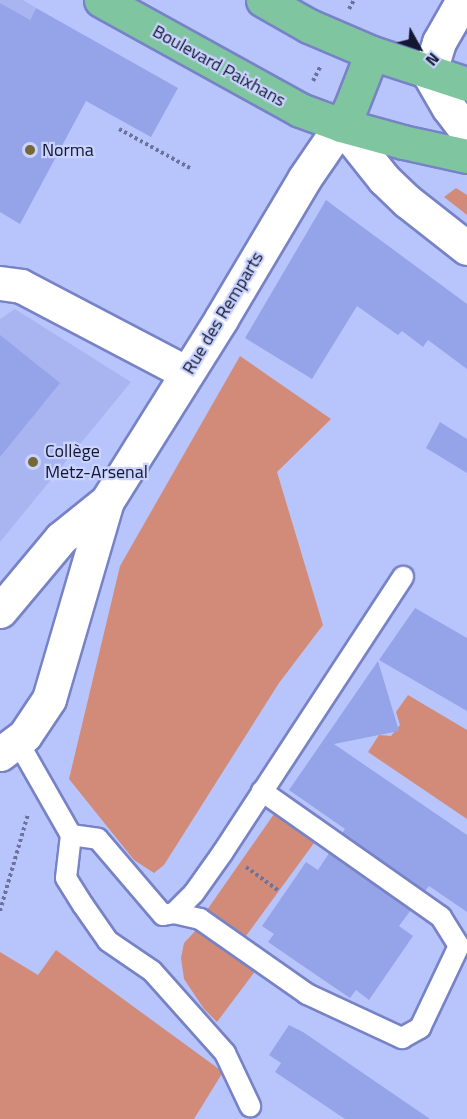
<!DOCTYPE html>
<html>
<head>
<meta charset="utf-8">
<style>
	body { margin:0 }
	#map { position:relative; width:467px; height:1119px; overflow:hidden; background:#b8c5fd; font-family:"Titillium Web",sans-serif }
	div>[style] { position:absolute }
	.built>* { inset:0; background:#a9b5f1 }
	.green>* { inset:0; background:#d28b78 }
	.building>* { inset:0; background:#95a3e8 }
	.path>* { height:4px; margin-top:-2px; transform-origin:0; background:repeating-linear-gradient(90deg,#6b739d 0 3px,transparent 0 6px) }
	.roads { filter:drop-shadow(2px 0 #7783c6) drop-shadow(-2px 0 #7783c6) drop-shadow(0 2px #7783c6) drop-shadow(0 -2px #7783c6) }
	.service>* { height:20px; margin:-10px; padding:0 10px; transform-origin:10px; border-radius:10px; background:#fff }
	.minor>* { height:33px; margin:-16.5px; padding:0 16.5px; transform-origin:16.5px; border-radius:16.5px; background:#fff }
	.tertiary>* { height:33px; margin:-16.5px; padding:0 16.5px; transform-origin:16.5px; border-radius:16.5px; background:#fff }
	.primary>* { height:33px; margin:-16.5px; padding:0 16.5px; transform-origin:16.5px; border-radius:16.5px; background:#7fc5a0 }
	.dots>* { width:16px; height:16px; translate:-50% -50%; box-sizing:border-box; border:3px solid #c9d3fe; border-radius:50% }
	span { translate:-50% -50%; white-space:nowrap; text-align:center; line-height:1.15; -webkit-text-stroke:4.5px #c9d3fe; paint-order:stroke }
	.street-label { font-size:18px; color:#141731 }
	.poi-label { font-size:18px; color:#141731 }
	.left { translate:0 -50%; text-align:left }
	.north { position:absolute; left:389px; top:18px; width:60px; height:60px; -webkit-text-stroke:4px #c9d3fe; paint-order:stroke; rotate:130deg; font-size:16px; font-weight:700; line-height:24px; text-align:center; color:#141731 }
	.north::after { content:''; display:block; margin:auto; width:21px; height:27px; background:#141731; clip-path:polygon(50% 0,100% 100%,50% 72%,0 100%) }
</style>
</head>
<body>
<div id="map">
	<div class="built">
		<div style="clip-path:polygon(0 0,23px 0,36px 8px,0 75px)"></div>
		<div style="clip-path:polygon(15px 309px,131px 382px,0 542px,0 319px)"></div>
	</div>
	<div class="green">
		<div style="clip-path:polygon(456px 188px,467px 195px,467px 215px,444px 197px)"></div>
		<div style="clip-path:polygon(240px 356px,331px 419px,277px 472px,323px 625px,279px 683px,164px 865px,154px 873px,134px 860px,69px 779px,120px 566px)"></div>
		<div style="clip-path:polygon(408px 695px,467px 730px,467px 819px,368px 752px,379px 735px,391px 736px,400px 725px,396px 712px)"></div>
		<div style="clip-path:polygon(274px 814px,314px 843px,246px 936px,207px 910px)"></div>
		<div style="clip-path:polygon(198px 928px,256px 970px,217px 1022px,204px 1009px,184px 979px,181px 958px,184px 943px)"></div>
		<div style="clip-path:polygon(56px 950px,223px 1072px,194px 1119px,0 1119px,0 952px,38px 975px)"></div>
	</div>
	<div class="building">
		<div style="clip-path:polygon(0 3px,30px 20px,36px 8px,178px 88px,151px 137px,86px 101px,20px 224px,0 212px)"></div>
		<div style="clip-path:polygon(326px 200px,467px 304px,467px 369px,428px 340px,423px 347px,402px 331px,398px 335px,357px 306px,312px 379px,245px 338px)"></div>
		<div style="clip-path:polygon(0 335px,60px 383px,0 457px)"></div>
		<div style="clip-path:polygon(440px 422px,467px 439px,467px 473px,426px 448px)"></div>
		<div style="clip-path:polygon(415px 608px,467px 638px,467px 711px,379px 660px)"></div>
		<div style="clip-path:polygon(378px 661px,399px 731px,334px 744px,467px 835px,467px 912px,429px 886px,425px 891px,342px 833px,345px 829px,289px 790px)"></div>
		<div style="clip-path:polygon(329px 853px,411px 910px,399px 926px,413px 936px,369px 1000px,356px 990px,350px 998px,325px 981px,268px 942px,274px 934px,262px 926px,306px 862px,318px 870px)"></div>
		<div style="clip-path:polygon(289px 1025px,303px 1032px,430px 1119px,345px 1119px,275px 1072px,281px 1063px,269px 1055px)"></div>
	</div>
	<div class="path">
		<div style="left:349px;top:9px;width:10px;rotate:-61deg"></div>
		<div style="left:313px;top:81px;width:16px;rotate:-63deg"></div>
		<div style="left:119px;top:129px;width:81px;rotate:28.8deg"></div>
		<div style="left:246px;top:867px;width:41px;rotate:36deg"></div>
		<div style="left:0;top:911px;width:101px;rotate:-73.9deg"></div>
	</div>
	<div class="roads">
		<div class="service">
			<div style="left:18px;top:742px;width:107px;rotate:60.3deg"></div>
			<div style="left:71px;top:835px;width:43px;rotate:96.6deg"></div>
			<div style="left:66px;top:878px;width:32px;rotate:58deg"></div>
			<div style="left:83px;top:905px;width:44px;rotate:55.2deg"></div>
			<div style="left:108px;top:941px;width:53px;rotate:34.3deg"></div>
			<div style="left:152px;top:971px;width:110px;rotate:48.3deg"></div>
			<div style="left:225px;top:1053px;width:59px;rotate:64.7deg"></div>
			<div style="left:71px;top:835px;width:27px;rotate:8deg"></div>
			<div style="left:98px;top:839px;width:100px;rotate:49.5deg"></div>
			<div style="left:163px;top:915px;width:11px;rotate:-10deg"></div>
			<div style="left:174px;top:913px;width:28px;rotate:-45deg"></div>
			<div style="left:194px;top:893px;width:50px;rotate:-54.7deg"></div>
			<div style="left:223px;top:852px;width:329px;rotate:-56.8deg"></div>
			<div style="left:174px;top:913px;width:27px;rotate:13deg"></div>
			<div style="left:200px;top:919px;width:131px;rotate:35deg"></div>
			<div style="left:307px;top:994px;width:105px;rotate:24.9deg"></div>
			<div style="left:402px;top:1038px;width:21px;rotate:-29deg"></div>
			<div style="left:420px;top:1028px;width:91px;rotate:-64.6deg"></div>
			<div style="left:459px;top:946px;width:34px;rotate:-122deg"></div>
			<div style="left:441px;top:917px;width:219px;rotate:-144.9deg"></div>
		</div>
		<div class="minor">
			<div style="left:0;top:283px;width:21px;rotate:8deg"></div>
			<div style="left:21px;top:286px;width:187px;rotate:27.7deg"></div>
			<div style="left:0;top:611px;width:95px;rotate:-50.1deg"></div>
			<div style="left:61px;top:538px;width:59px;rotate:-38.8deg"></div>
			<div style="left:0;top:754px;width:31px;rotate:-37deg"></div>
			<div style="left:25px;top:735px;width:43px;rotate:-56.3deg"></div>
			<div style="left:49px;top:699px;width:206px;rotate:-73.7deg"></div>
			<div style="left:107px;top:501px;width:215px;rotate:-57.9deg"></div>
			<div style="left:221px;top:319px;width:163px;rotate:-59.3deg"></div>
			<div style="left:304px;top:179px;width:65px;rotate:-55.6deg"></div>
			<div style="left:341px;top:125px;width:69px;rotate:51.5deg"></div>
			<div style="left:384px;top:179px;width:32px;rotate:44deg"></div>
			<div style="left:407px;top:201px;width:76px;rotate:38.1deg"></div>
		</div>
		<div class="tertiary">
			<div style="left:463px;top:0;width:48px;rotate:119.7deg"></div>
			<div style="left:439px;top:42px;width:34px;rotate:107deg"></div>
			<div style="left:429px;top:74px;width:39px;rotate:60deg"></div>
			<div style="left:449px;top:108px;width:30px;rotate:53deg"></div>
		</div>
		<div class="primary">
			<div style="left:101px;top:0;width:227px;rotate:28.9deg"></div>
			<div style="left:300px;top:110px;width:44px;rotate:20.1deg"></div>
			<div style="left:341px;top:125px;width:64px;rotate:15.3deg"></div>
			<div style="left:403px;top:142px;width:66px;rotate:12.3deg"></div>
			<div style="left:263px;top:0;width:53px;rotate:29.5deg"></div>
			<div style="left:309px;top:26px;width:69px;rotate:23.2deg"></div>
			<div style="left:372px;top:53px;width:100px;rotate:18.1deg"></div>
			<div style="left:341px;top:125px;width:18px;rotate:-61deg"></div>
			<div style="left:350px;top:109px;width:60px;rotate:-68.6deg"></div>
		</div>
	</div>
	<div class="dots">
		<div style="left:30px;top:150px;background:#756835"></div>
		<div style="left:33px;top:462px;background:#756835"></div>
	</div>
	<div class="street-label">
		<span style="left:219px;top:66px;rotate:29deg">Boulevard Paixhans</span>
		<span style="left:223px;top:313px;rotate:-59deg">Rue des Remparts</span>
	</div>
	<div class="poi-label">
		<span class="left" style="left:42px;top:150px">Norma</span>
		<span class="left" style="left:45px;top:462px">Collège<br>Metz-Arsenal</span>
	</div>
	<div class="north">N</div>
</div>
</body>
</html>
